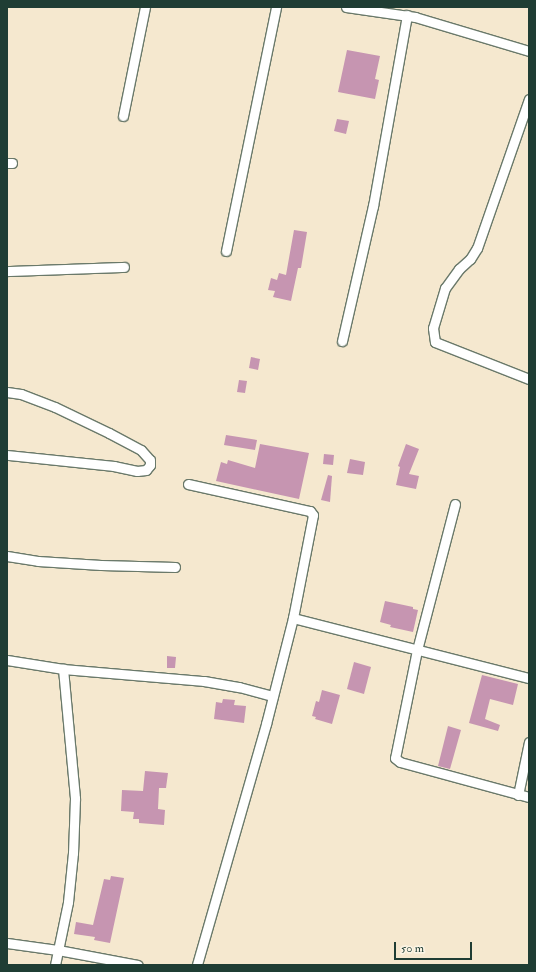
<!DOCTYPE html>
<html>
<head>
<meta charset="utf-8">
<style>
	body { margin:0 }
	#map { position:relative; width:536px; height:972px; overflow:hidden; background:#f5e8cf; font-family:"IM FELL Double Pica",serif }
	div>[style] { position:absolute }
	.building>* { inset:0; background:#c695b1 }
	.roads { filter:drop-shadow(1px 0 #6a796a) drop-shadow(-1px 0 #6a796a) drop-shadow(0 1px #6a796a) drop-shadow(0 -1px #6a796a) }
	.street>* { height:9px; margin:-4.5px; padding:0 4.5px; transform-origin:4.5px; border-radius:4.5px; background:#fff }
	span { translate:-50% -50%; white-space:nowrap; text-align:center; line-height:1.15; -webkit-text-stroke:3px #fcf5e5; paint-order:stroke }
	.frame { position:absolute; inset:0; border:8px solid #1f3d34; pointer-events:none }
	.scale { position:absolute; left:394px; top:942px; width:78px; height:18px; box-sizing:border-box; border:2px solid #1f3d34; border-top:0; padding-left:5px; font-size:12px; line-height:14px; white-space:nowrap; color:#1f3d34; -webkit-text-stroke:3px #fcf5e5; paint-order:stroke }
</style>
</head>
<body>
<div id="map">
	<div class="building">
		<div style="clip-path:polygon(347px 50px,380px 56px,375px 79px,379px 80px,375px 99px,338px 92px)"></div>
		<div style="clip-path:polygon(337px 119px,349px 121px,346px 134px,334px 131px)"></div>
		<div style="clip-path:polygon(294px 230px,307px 232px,301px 268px,298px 268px,291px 301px,273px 297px,275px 291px,268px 290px,271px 278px,277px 280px,279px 273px,286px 275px)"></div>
		<div style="clip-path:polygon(251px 357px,260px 359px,258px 370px,249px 368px)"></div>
		<div style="clip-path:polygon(239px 380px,247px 381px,245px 393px,237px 392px)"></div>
		<div style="clip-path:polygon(226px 435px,257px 440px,255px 450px,224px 445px)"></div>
		<div style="clip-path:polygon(260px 444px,309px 453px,299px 499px,216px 481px,221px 462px,227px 464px,228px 460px,255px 468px)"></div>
		<div style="clip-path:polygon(406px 444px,419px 449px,409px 474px,419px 476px,416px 489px,396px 485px,400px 467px,398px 466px)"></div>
		<div style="clip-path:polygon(324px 454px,334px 455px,333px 465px,323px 464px)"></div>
		<div style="clip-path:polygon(350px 459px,365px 462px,363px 475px,347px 473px)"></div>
		<div style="clip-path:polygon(328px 475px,332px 476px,330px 502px,321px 500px)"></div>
		<div style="clip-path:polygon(385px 601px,413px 607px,413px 609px,418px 610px,413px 632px,390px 627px,391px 625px,380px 622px)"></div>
		<div style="clip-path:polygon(167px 656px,176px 657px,175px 668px,167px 668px)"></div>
		<div style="clip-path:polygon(354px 662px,371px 667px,364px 694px,347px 689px)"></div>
		<div style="clip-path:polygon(482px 675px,518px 684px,513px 705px,490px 699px,485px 719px,500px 725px,498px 731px,469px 723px)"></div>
		<div style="clip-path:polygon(322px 690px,340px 695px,332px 724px,315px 719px,316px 717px,312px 716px,316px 701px,319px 702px)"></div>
		<div style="clip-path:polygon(223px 699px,235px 700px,234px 705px,246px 706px,244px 723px,214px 719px,216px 702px,222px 703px)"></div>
		<div style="clip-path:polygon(448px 726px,461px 730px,450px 769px,438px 766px)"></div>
		<div style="clip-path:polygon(145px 771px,168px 773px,166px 788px,159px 788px,158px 809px,165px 810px,164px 825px,139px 823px,139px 819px,133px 819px,134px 812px,121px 811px,122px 790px,143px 791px)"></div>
		<div style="clip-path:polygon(111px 876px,124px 878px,110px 943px,94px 940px,95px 937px,74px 934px,76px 922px,93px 925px,104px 879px,110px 880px)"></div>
	</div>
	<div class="roads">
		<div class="street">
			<div style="left:346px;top:7px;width:70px;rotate:8.2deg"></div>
			<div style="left:415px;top:17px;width:119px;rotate:16.6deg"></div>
			<div style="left:529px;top:99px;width:158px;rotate:109.2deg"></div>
			<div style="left:477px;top:248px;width:13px;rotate:122deg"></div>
			<div style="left:470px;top:259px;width:15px;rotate:138deg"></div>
			<div style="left:459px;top:269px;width:24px;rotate:126deg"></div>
			<div style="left:445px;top:288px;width:42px;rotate:106.7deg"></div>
			<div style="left:433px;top:328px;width:14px;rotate:82deg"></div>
			<div style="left:435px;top:342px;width:101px;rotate:21.5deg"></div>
			<div style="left:123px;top:116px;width:111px;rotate:-78.6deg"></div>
			<div style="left:7px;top:163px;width:5px"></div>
			<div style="left:226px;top:251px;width:249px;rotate:-78.4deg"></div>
			<div style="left:7px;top:271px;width:117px;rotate:-2deg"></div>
			<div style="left:342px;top:341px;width:139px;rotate:-77.1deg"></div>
			<div style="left:373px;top:206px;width:194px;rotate:-79.9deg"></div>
			<div style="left:7px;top:392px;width:14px;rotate:8deg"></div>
			<div style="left:21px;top:394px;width:36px;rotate:21deg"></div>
			<div style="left:55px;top:407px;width:60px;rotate:25.7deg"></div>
			<div style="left:109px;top:433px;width:36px;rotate:28deg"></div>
			<div style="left:141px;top:450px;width:13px;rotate:48deg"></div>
			<div style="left:150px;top:460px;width:5px;rotate:90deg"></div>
			<div style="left:150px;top:465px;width:6px;rotate:129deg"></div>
			<div style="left:146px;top:470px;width:9px;rotate:174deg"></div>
			<div style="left:137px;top:471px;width:24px;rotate:-168deg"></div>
			<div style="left:114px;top:466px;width:108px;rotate:-174.1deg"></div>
			<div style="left:188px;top:484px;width:125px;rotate:12.5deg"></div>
			<div style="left:310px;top:511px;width:5px;rotate:53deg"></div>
			<div style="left:313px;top:515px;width:105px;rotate:101deg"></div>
			<div style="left:293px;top:618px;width:109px;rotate:104.3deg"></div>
			<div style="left:266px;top:724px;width:251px;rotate:106deg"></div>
			<div style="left:455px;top:504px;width:151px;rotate:104.6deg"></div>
			<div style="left:417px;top:650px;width:110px;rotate:101.5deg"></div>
			<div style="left:395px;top:758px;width:6px;rotate:39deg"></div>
			<div style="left:400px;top:762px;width:134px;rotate:15.2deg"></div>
			<div style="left:7px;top:556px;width:31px;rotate:9deg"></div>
			<div style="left:38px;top:561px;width:63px;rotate:3.6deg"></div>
			<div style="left:101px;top:565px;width:74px;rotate:1.5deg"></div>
			<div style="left:293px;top:618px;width:244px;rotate:14.3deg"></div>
			<div style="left:7px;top:660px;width:57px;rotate:9.1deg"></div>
			<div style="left:63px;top:669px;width:142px;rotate:4.9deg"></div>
			<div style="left:204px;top:681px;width:36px;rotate:10deg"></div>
			<div style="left:239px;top:687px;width:35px;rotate:15deg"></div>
			<div style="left:518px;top:795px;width:54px;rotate:-78.3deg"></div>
			<div style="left:7px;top:943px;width:51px;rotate:7.8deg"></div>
			<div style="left:58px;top:950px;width:81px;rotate:10.6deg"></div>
			<div style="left:55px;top:965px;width:64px;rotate:-78.3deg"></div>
			<div style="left:68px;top:902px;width:49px;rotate:-84.2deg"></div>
			<div style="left:73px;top:853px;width:55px;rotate:-87.9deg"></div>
			<div style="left:75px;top:798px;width:130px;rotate:-95.3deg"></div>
		</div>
	</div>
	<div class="frame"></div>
	<div class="scale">50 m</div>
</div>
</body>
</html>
